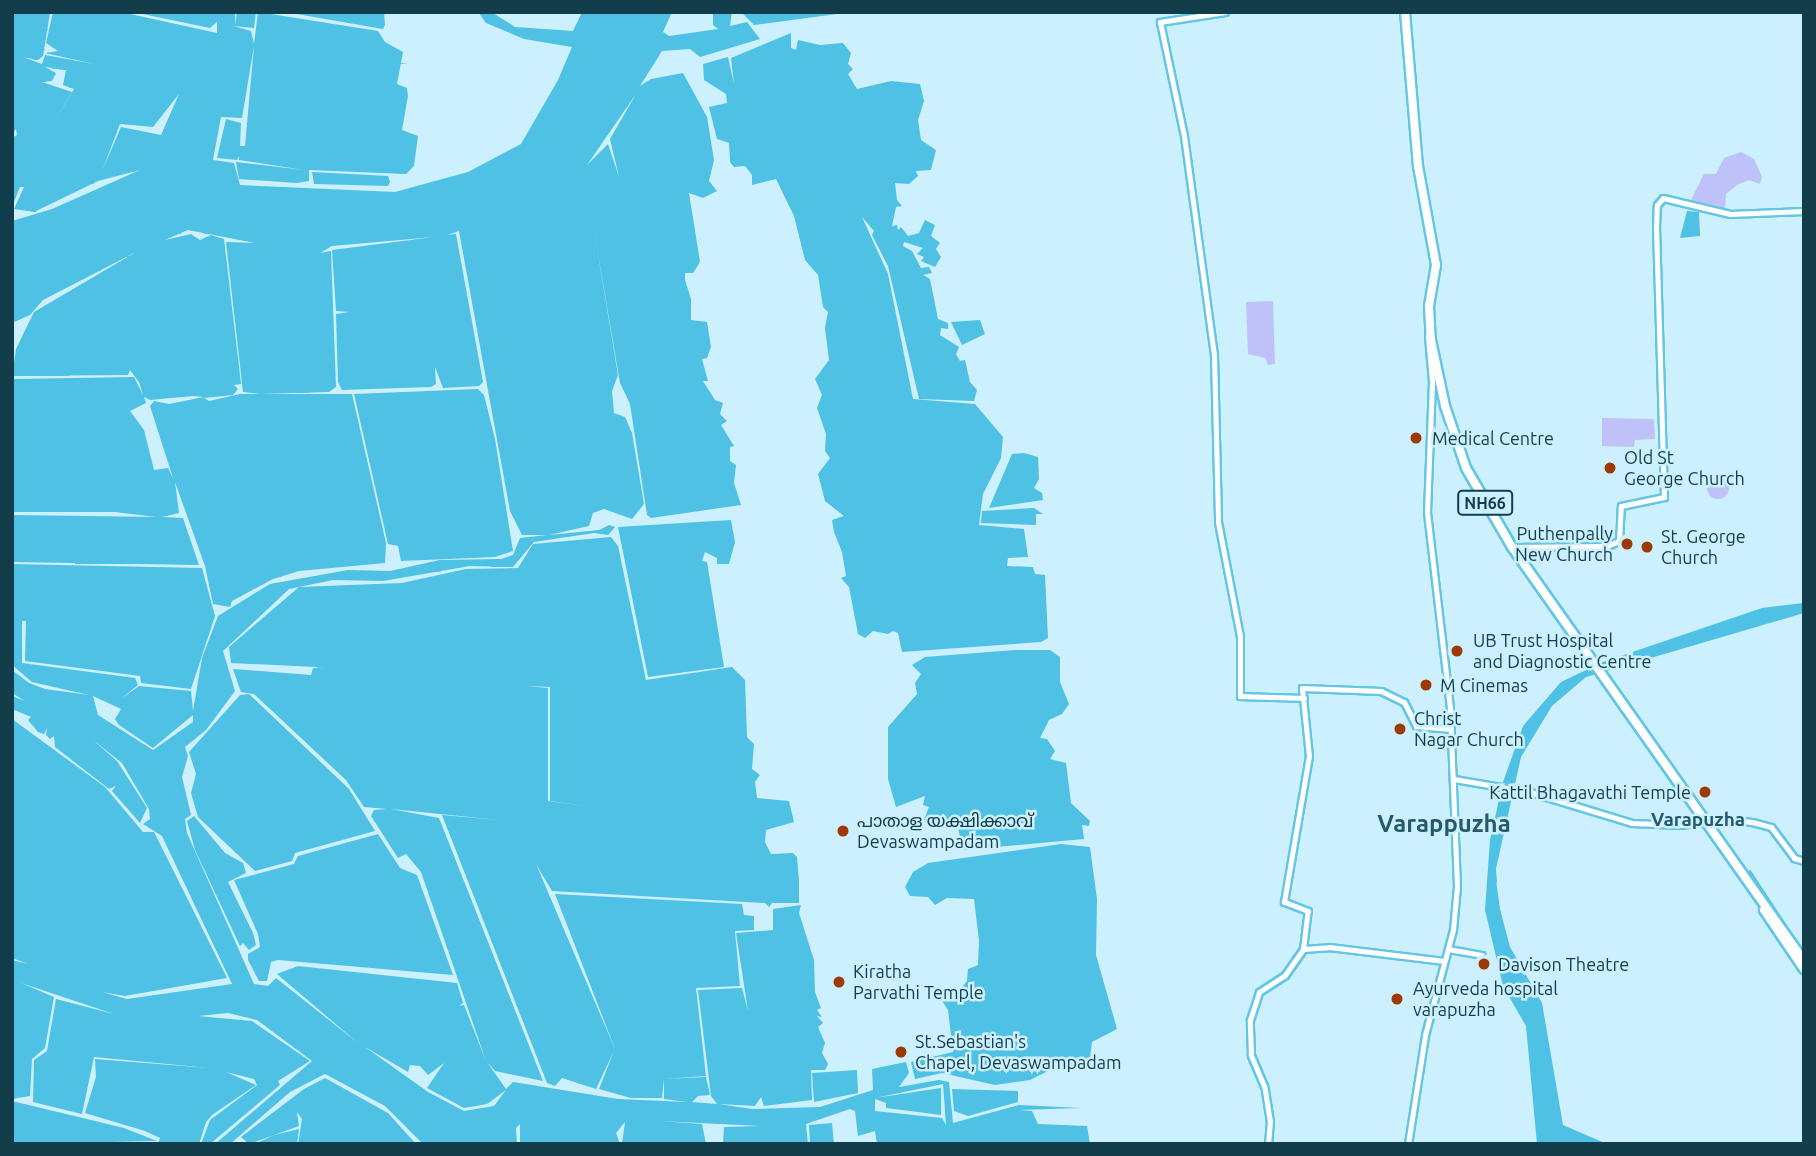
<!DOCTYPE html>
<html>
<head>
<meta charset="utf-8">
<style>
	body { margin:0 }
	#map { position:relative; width:1816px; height:1156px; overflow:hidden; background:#ccf0fd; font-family:Ubuntu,"Noto Sans Malayalam",sans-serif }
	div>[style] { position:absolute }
	.green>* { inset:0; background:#bec2f8 }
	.round { border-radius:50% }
	.water>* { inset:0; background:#4ec1e4 }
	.stream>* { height:2px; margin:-1px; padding:0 1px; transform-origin:1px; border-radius:1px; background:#4ec1e4 }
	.roads { filter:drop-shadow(2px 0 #63c6e5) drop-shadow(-2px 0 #63c6e5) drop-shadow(0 2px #63c6e5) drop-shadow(0 -2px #63c6e5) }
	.secondary>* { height:5px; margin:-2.5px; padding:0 2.5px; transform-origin:2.5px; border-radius:2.5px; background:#fff }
	.highway>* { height:8px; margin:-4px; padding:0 4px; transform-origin:4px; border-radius:4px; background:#fff }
	.dots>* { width:19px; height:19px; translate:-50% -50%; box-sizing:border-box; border:4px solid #ccf0fd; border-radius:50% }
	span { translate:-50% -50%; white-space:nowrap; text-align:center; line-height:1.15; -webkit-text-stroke:5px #ccf0fd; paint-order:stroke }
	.shield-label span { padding:2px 5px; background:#ccf0fd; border:2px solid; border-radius:5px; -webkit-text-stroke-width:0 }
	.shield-label { font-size:16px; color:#123d4a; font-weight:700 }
	.poi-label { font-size:18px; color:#123d4a }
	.left { translate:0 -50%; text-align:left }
	.right { translate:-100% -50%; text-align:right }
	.neighbourhood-label { font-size:19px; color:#255a6a; font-weight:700 }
	.district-label { font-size:24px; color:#255a6a; font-weight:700 }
	.frame { position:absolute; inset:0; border:14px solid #123d4a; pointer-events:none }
</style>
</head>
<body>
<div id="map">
	<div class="green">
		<div style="clip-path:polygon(1741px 152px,1754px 159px,1762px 177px,1760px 184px,1749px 180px,1737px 185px,1726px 194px,1725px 210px,1690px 202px,1704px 174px,1716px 174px,1724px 158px)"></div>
		<div style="clip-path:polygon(1273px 301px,1275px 364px,1268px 365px,1265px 358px,1248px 354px,1246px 302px)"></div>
		<div style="clip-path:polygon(1602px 418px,1654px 419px,1655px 439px,1635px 440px,1634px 447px,1602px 446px)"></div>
		<div class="round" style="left:1707px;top:477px;width:22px;height:22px"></div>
	</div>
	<div class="water">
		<div style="clip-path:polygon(evenodd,12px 12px,50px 13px,43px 56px,38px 60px,23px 57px,42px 64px,45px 55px,94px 64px,45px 53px,58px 51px,46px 43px,53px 12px,121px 12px,217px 33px,217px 22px,210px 28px,133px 12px,235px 12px,235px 25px,237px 12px,256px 12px,254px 28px,234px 26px,251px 31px,254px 44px,258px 12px,378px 31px,385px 42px,403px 52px,397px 84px,407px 88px,408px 96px,402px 130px,418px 136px,414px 166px,406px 174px,309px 170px,309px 181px,297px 183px,239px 179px,236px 162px,304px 170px,239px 160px,239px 156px,237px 160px,217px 158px,226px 119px,241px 123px,240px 146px,245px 146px,254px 46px,242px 118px,221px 117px,213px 160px,234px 163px,240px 185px,395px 192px,468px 172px,521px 144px,558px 80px,572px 47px,524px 39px,486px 23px,478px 12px,493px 13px,515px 27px,573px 31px,582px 12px,672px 12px,663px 32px,669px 36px,718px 29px,713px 25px,713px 12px,732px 12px,730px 26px,747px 22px,760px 39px,700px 57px,690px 49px,662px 51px,640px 86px,651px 79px,683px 73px,707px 117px,714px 160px,709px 181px,717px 191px,703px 198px,689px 193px,700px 262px,693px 273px,685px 273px,685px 280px,691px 299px,691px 320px,707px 322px,711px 347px,707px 358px,702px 359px,708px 381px,703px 381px,715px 400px,723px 403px,720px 414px,727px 421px,721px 425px,734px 446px,730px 447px,730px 461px,736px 465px,734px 483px,741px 505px,651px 518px,647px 515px,630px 404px,620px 383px,593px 224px,618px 375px,612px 391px,614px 413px,625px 417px,632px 433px,644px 504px,632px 519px,604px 509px,593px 513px,589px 526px,549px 535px,599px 530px,609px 525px,615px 527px,608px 535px,594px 533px,534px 542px,513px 567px,470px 566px,383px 581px,333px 580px,289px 589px,223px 651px,235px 691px,206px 730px,185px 747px,188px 756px,182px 777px,191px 815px,185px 819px,187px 833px,254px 984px,268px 986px,276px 978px,358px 1043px,277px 974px,298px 966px,457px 983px,463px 1003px,459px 1006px,464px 1005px,486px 1061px,421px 872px,406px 854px,398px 858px,371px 816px,374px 810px,387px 809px,364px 807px,346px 780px,254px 694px,241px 692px,233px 669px,311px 675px,313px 668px,337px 668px,231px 663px,229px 647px,299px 587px,402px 583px,466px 569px,518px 568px,533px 544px,611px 537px,618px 546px,646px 680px,732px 667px,745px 680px,747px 737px,754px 744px,752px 769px,760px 775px,755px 782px,757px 798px,789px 801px,794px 822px,766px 830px,765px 842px,771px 854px,793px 853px,797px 857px,799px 881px,799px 903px,772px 903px,769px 907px,765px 903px,552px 891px,536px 864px,615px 1049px,555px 894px,742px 904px,744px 915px,754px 916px,754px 930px,735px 931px,740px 986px,696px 988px,706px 1076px,665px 1079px,706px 1077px,710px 1095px,698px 1096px,692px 1102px,717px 1104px,711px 1096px,698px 990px,742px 988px,748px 1011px,736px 933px,773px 930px,773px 909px,801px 905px,799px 913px,814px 960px,815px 992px,821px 1008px,817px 1010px,822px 1017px,817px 1016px,823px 1023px,818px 1027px,825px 1043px,822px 1053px,828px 1064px,825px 1070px,811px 1070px,812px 1100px,764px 1106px,761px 1097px,755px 1106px,718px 1104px,752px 1109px,820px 1107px,873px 1090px,872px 1069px,906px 1062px,909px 1073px,899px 1087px,939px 1080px,949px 1082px,953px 1123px,1019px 1105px,1081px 1108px,1019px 1110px,1032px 1111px,1038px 1124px,1087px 1126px,1090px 1144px,877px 1144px,875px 1131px,858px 1136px,855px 1111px,850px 1109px,806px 1124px,808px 1144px,723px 1144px,724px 1127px,760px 1126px,659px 1121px,702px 1124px,706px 1144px,622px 1144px,625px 1122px,616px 1133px,620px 1144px,520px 1144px,520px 1124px,516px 1128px,517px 1144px,423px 1144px,385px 1106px,325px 1074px,290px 1092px,230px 1144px,215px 1144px,312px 1061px,257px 1020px,228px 1013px,198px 1016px,252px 1021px,310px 1061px,278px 1081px,280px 1085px,210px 1144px,201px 1144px,210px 1120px,257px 1085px,254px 1079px,226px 1072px,256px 1085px,212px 1115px,206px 1122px,199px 1144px,158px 1144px,160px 1138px,145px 1131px,85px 1113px,96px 1077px,95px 1059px,209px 1068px,94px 1057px,82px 1114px,33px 1102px,34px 1060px,47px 1051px,56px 999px,114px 1014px,21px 983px,54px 997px,45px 1048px,32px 1059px,30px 1096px,12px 1099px,12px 960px,28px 964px,12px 958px,12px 719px,105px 787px,143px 832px,154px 832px,227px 978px,125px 996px,102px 992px,127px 999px,232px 984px,162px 836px,143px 824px,150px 819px,149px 809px,122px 763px,93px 740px,117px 761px,147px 808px,140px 823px,112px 791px,116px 786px,109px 789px,55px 747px,54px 736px,50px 739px,46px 735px,47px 728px,44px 734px,38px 732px,28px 720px,31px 717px,12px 709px,12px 696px,25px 701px,12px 693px,12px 670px,29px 683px,45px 689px,89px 695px,32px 682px,12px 665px,12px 564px,202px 568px,215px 616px,191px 689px,141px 683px,140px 676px,25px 661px,26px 621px,22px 621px,22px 663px,135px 678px,138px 685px,121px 699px,139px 686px,191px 691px,193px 711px,202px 658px,218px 616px,270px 584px,348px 570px,390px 571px,440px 560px,501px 559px,513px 555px,520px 538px,547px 535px,522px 535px,510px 511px,459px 231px,448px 235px,456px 234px,483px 382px,479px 386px,443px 388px,435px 367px,436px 384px,431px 387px,342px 390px,338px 382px,336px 314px,349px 312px,336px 311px,332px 250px,434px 237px,332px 246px,320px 253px,331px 251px,336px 387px,329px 392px,260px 394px,243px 392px,226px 242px,255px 243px,188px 230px,165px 240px,191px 234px,200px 240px,211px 235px,224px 239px,240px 375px,241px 384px,234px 385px,238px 389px,233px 395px,204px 398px,209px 401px,240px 394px,352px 394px,386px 543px,385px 563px,299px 571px,273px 579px,232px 601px,230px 607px,213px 604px,205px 566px,175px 482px,179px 513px,162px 517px,183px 518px,199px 565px,12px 562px,12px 515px,156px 517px,115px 512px,12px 512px,12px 379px,134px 377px,143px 395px,139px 382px,130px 370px,128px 375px,12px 376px,16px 349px,34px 312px,136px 252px,43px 300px,30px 315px,12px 323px,12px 221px,52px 209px,140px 170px,98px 181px,34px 212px,14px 209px,24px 187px,20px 187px,12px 207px,12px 138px,17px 135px,16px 129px,12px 134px,12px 12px,45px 67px,66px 70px,63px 85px,74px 89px,48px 133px,72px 92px,42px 82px,52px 81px,56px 73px,45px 67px,12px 12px,179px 94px,161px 135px,121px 127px,102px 171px,120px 124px,153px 127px,179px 94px,12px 12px,636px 94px,610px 139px,619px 177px,608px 144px,587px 165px,636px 94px,12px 12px,193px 396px,204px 397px,169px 404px,154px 401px,150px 406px,173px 478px,168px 468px,154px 470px,144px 430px,130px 411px,146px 403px,144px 397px,150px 400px,193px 396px,12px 12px,525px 686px,550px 687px,550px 801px,594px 807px,548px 801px,548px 688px,525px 686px,12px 12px,93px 696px,121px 709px,115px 719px,119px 725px,153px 748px,193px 715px,193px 722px,153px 750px,98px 715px,93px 696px,12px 12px,391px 809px,499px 820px,442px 815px,547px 1083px,555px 1086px,562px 1078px,596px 1089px,614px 1051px,599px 1089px,631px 1098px,662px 1098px,664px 1079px,664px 1099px,687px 1102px,618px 1099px,513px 1082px,506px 1089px,487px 1062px,495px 1071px,543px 1081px,439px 818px,391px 809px,12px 12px,365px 1047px,408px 1072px,410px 1065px,420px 1066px,428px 1075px,444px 1063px,427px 1088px,464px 1108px,487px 1104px,506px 1090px,494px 1106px,464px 1111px,428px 1092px,365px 1047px,12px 12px,943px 1084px,946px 1125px,942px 1118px,875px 1111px,875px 1099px,886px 1103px,886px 1108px,941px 1115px,941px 1088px,875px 1098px,943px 1084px)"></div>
		<div style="clip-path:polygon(285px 12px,384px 12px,385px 25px,383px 29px)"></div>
		<div style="clip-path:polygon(741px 12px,852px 12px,754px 25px)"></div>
		<div style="clip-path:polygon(791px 33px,791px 48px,796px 50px,798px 40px,820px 45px,843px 43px,851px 53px,848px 64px,853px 69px,848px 74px,857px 89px,891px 81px,920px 84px,924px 101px,918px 120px,921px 140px,936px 150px,931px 170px,916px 171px,918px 176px,909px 184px,895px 183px,897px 200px,902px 206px,896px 207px,892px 226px,897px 225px,898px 230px,901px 227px,908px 236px,919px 233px,925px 220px,935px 225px,931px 236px,940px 243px,936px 249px,941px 257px,935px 267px,921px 261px,924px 257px,917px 254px,923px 248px,904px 242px,903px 246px,912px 251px,921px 268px,929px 267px,932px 273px,923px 275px,930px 279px,938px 319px,948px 323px,948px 329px,941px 328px,940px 335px,959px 347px,956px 354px,960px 361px,965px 360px,970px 382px,977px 390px,974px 401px,919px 399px,888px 266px,872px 235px,874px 231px,862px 217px,888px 274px,913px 399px,975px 404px,1003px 437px,1001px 458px,983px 494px,979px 525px,1024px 529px,1028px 557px,1008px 558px,1007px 566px,1033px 567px,1035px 574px,1045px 575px,1048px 638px,1041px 642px,902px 652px,898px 633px,893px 631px,888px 634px,873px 631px,865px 638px,858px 634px,849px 587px,841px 578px,846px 576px,842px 552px,834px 532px,832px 520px,844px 516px,825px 501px,818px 474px,830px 458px,825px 451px,826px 434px,817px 408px,822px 395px,815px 379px,829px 360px,825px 328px,828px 312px,823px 307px,818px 275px,805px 260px,794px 216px,776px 179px,752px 185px,752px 175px,745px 166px,734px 167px,730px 162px,729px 143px,717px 139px,709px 107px,727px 103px,726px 94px,704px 80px,703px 64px,728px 57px,734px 84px,731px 58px)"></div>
		<div style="clip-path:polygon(312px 172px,388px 176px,390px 182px,388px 186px,314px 184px)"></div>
		<div style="clip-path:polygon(1687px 211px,1699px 212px,1700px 236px,1680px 238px)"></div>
		<div style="clip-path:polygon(980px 320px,985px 334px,962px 345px,951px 322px)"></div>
		<div style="clip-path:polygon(478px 389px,484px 395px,495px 439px,513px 551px,495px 557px,401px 561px,398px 546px,388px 544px,354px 394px)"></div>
		<div style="clip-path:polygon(1024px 453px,1038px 457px,1039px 479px,1034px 488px,1042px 493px,1043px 500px,989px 508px,1012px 454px)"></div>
		<div style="clip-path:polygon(1034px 508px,1043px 514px,1036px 514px,1036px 525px,981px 523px,982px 511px)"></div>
		<div style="clip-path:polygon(731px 520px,735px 542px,729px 564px,717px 564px,717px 558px,705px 552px,702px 561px,707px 562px,724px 667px,648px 677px,618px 527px)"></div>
		<div style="clip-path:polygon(1804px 603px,1804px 613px,1586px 677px,1552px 706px,1521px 757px,1495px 873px,1500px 909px,1510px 947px,1542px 1003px,1563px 1125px,1607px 1144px,1537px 1144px,1526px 1026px,1503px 986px,1485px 910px,1490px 840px,1503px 782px,1523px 726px,1561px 682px,1603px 662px,1762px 608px)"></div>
		<div style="clip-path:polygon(1015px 650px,1050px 650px,1060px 657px,1060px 682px,1069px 704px,1062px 714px,1049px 720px,1040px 738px,1047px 739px,1055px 751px,1050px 759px,1066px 763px,1071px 803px,1090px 821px,1089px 826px,1082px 825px,1084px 839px,963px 850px,956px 819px,924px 820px,929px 807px,923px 805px,925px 796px,896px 807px,888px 779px,888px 727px,917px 694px,915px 683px,921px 674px,912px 665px,925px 657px)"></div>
		<div style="clip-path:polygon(249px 694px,349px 789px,375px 831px,295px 853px,292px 861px,255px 871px,198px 817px,191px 793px,196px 774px,189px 752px,240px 695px)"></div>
		<div style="clip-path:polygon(194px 816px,225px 853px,243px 863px,246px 873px,228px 882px,253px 933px,256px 945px,249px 950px,243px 943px,240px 946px,195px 850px,187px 821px)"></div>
		<div style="clip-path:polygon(378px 834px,400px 868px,417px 875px,453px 975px,278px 960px,271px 962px,267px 981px,259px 981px,248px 960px,248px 954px,260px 947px,258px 934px,234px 880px,294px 864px,298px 856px)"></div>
		<div style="clip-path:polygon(1061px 844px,1090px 847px,1097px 899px,1096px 955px,1117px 1029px,1092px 1042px,1089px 1067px,1054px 1068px,1030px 1080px,995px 1085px,942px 1073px,915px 1079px,911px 1062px,953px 1052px,948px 1010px,942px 1001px,956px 995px,967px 981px,968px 969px,978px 965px,979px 941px,974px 899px,947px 898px,935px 905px,928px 897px,910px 896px,905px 887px,913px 872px,928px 863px)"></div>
		<div style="clip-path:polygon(857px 1070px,858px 1093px,814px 1102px,812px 1073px)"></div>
		<div style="clip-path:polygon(325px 1078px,388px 1113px,416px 1144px,298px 1144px,302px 1119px,297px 1112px,299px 1126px,249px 1144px,241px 1137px,304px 1089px)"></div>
		<div style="clip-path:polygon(952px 1089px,1018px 1091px,1018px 1102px,968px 1116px,954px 1111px)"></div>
		<div style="clip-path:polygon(12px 1101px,124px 1128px,157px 1141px,12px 1144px)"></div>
		<div style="clip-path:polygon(832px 1123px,834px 1144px,810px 1144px,809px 1125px)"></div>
		<div style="clip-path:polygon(299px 1129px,297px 1144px,255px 1144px,274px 1135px)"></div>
	</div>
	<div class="stream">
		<div style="left:1495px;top:870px;width:12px;rotate:85deg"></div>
		<div style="left:1750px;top:871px;width:98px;rotate:56.6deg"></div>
	</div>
	<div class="roads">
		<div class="secondary">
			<div style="left:1225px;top:12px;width:66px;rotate:171.3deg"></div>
			<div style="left:1160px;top:22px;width:116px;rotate:78.1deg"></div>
			<div style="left:1184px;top:136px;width:221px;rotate:82.2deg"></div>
			<div style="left:1214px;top:355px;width:167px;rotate:88.6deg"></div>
			<div style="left:1218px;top:522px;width:116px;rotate:79.1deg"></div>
			<div style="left:1240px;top:636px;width:60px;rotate:90deg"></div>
			<div style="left:1240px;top:696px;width:64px;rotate:1.8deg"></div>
			<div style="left:1512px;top:547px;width:95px;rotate:-0.6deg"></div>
			<div style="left:1607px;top:546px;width:13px;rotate:-23deg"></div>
			<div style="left:1619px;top:541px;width:35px;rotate:-87deg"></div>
			<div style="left:1621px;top:506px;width:44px;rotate:-11.8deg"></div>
			<div style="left:1664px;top:497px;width:269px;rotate:-91.7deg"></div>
			<div style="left:1656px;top:228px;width:23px;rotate:-88deg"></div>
			<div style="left:1657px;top:205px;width:9px;rotate:-49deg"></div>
			<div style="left:1663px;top:198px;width:69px;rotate:13.4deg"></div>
			<div style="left:1730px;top:214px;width:74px;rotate:-2.3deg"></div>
			<div style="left:1454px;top:779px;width:77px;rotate:9.7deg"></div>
			<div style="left:1530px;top:792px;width:107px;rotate:16.9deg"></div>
			<div style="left:1632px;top:823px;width:50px;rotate:2.3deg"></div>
			<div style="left:1682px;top:825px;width:33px;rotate:-12deg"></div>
			<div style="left:1714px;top:818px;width:38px;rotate:6deg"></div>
			<div style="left:1752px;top:822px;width:20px;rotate:15deg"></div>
			<div style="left:1771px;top:827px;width:39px;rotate:53deg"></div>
			<div style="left:1794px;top:858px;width:10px;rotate:17deg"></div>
			<div style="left:1303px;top:949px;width:26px;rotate:-4deg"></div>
			<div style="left:1329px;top:947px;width:116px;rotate:6.9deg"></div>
			<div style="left:1448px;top:949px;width:34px;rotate:10deg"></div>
			<div style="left:1268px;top:1144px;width:22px;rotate:-85deg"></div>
			<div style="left:1270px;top:1122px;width:36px;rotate:-99deg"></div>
			<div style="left:1264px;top:1086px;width:34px;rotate:-113deg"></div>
			<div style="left:1251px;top:1055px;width:35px;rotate:-92deg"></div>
			<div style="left:1250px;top:1020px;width:29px;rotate:-72deg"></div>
			<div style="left:1259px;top:992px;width:31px;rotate:-33deg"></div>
			<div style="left:1285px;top:975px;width:32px;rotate:-55deg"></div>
			<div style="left:1303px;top:949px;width:38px;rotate:-83deg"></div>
			<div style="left:1308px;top:911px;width:26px;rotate:-159deg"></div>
			<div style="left:1284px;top:902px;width:148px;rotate:-80.3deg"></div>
			<div style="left:1309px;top:756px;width:68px;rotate:-95.9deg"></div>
			<div style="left:1302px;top:688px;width:79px;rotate:2.2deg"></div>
			<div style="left:1381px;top:691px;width:25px;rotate:26deg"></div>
			<div style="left:1404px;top:702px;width:27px;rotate:63deg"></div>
			<div style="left:1416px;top:726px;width:35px;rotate:5deg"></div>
			<div style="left:1408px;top:1144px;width:110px;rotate:-81.1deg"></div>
			<div style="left:1425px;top:1035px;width:109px;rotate:-75.1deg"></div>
			<div style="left:1453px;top:930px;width:44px;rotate:-84.8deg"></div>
			<div style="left:1457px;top:886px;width:178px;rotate:-92.3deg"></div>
			<div style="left:1450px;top:708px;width:197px;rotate:-96.7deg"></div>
			<div style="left:1427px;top:512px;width:131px;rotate:-87.8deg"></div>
			<div style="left:1432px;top:381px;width:45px;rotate:-95.1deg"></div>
		</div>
		<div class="highway">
			<div style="left:1405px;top:12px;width:155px;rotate:85.2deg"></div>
			<div style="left:1418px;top:166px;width:101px;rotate:79.7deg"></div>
			<div style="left:1436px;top:265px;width:42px;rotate:99.7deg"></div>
			<div style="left:1429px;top:306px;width:34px;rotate:87deg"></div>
			<div style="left:1431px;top:340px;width:67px;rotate:78deg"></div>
			<div style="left:1445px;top:406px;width:65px;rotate:71.3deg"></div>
			<div style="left:1466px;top:468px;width:91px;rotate:59.8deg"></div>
			<div style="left:1512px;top:547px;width:507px;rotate:54.8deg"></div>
			<div style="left:1764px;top:910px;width:71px;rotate:55.9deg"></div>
		</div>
	</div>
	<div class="dots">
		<div style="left:1416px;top:438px;background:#9d3904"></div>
		<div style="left:1610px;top:468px;background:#9d3904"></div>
		<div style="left:1627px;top:544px;background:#9d3904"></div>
		<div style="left:1647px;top:547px;background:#9d3904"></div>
		<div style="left:1457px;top:651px;background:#9d3904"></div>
		<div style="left:1426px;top:685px;background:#9d3904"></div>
		<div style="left:1400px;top:729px;background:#9d3904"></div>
		<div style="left:1705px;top:792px;background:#9d3904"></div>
		<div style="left:843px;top:831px;background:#9d3904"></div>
		<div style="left:1484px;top:964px;background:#9d3904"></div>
		<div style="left:839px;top:982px;background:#9d3904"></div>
		<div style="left:1397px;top:999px;background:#9d3904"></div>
		<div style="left:901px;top:1052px;background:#9d3904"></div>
	</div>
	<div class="shield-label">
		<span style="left:1485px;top:503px">NH66</span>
	</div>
	<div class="poi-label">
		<span class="left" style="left:1432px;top:438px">Medical Centre</span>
		<span class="left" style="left:1624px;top:468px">Old St<br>George Church</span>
		<span class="right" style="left:1613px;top:544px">Puthenpally<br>New Church</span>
		<span class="left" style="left:1661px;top:547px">St. George<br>Church</span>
		<span class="left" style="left:1473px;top:651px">UB Trust Hospital<br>and Diagnostic Centre</span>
		<span class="left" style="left:1440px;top:685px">M Cinemas</span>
		<span class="left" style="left:1414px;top:729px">Christ<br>Nagar Church</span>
		<span class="right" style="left:1691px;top:792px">Kattil Bhagavathi Temple</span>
		<span class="left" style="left:857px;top:831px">പാതാള യക്ഷിക്കാവ്<br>Devaswampadam</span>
		<span class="left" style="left:1498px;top:964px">Davison Theatre</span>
		<span class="left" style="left:853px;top:982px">Kiratha<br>Parvathi Temple</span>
		<span class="left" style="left:1413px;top:999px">Ayurveda hospital<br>varapuzha</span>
		<span class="left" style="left:915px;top:1052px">St.Sebastian's<br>Chapel, Devaswampadam</span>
	</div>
	<div class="neighbourhood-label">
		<span style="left:1698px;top:820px">Varapuzha</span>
	</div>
	<div class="district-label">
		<span style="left:1444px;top:824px">Varappuzha</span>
	</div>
	<div class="frame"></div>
</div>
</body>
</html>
